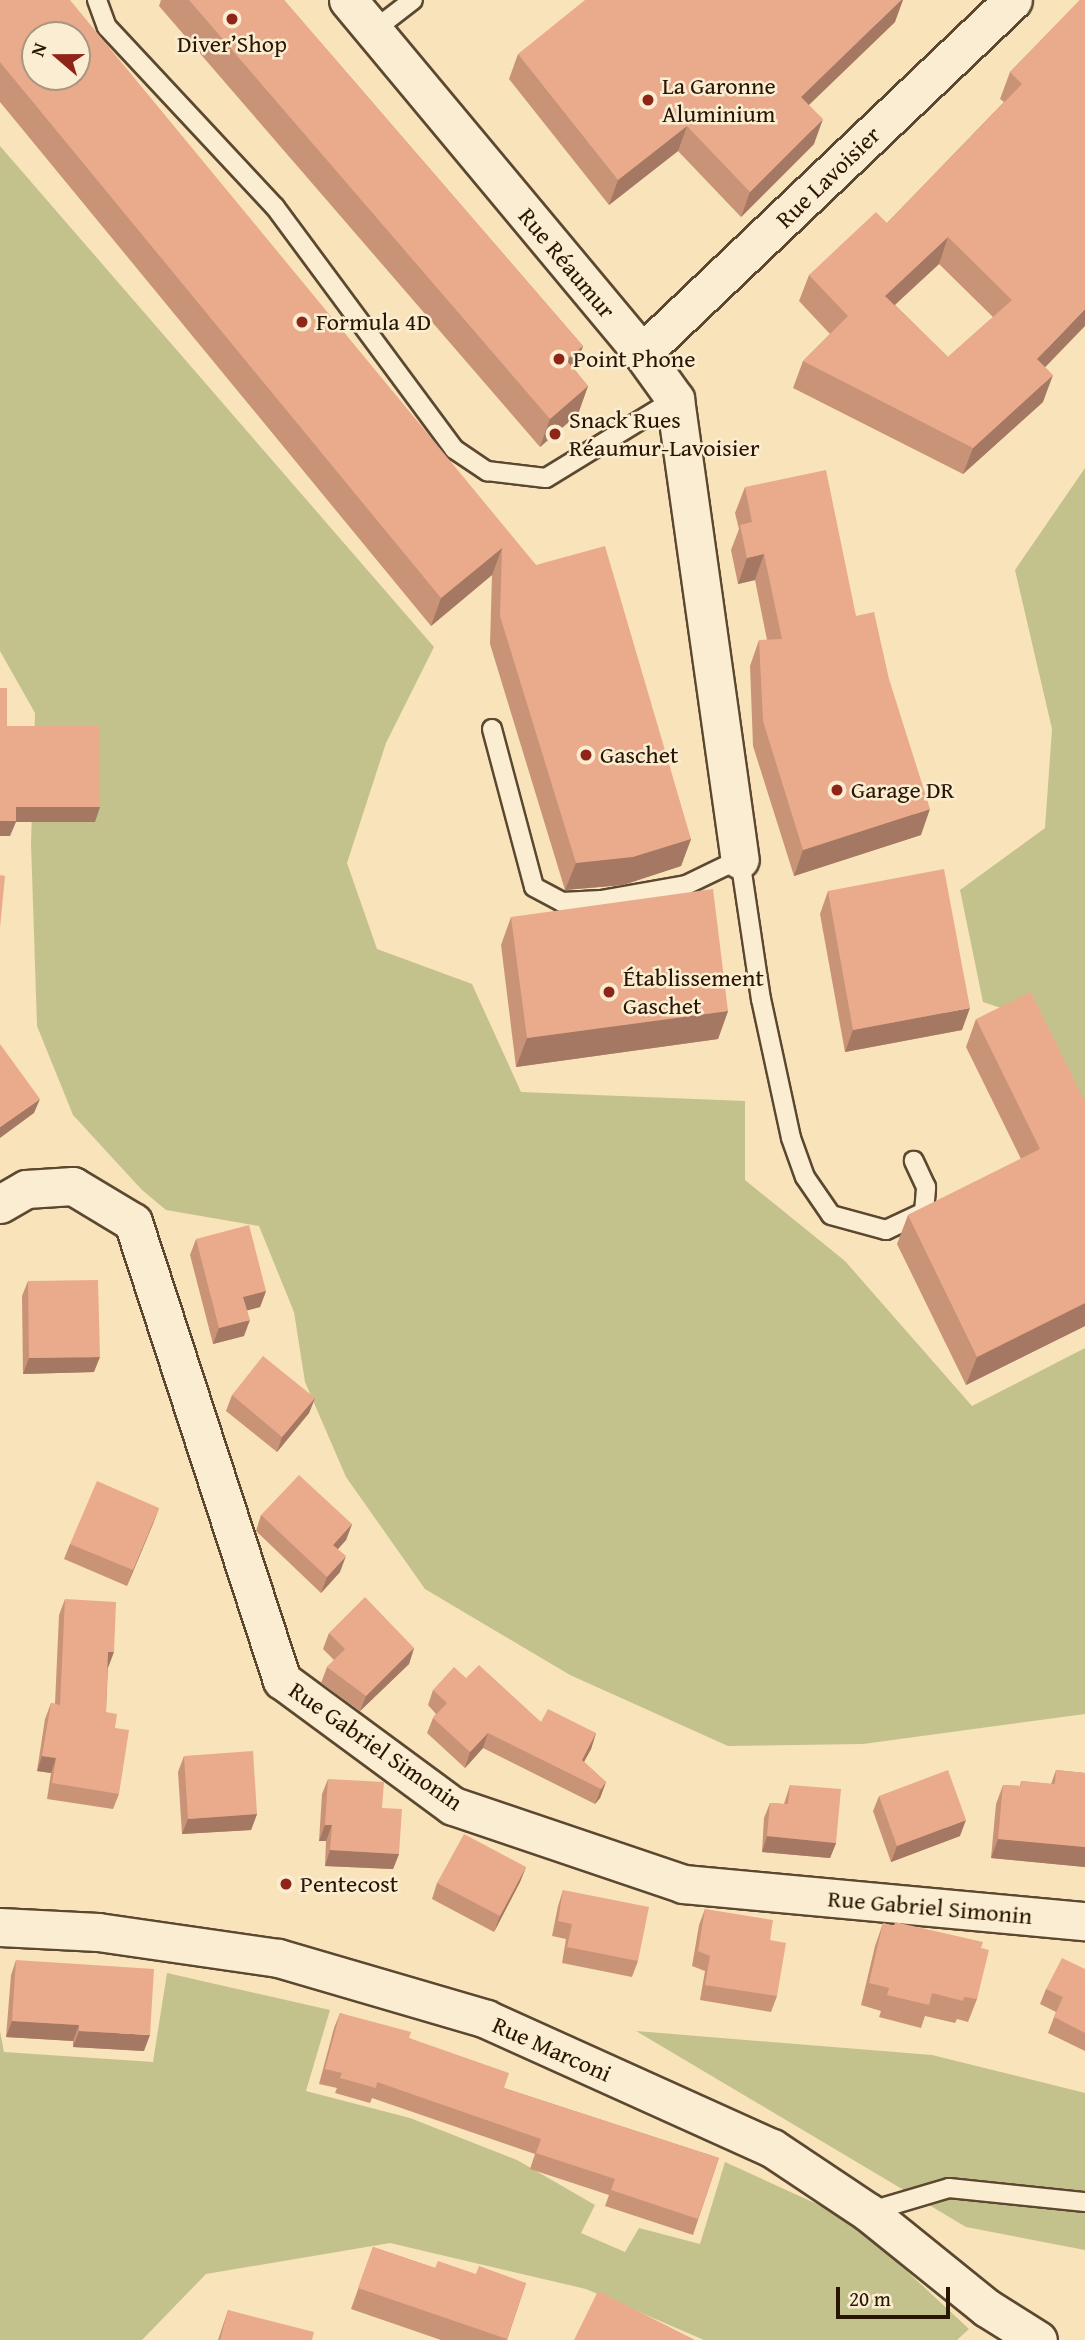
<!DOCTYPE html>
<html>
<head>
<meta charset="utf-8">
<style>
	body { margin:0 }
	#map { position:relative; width:1085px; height:2340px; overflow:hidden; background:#f9e3ba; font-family:"Gentium Book Plus",serif }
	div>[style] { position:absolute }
	.green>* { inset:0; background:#c3c28c }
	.roads { filter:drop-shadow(2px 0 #5c4830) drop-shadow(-2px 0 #5c4830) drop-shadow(0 2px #5c4830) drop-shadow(0 -2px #5c4830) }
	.service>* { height:18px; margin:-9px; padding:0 9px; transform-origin:9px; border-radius:9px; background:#fbedd2 }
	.minor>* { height:37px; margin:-18.5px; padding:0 18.5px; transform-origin:18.5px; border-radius:18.5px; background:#fbedd2 }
	.wall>* { inset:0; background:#c99378 }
	.shaded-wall>* { inset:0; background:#a47862 }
	.building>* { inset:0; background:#eaab8c }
	.dots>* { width:19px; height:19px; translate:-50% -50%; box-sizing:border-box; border:4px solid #fbedd2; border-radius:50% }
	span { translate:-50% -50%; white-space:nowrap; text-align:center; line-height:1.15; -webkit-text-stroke:5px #fbedd2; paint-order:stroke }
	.poi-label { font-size:24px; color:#281502 }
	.left { translate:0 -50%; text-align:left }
	.street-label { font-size:24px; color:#281502 }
	.north { position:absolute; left:21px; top:21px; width:70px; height:70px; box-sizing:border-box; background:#fbedd2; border:2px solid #a7977f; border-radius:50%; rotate:290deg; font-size:19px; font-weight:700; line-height:28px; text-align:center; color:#281502 }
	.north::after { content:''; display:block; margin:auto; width:24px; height:32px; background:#8f2418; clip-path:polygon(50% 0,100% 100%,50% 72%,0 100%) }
	.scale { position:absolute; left:836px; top:2287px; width:114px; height:32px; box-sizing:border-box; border:4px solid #281502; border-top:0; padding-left:9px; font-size:21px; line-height:24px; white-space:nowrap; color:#281502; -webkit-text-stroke:5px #fbedd2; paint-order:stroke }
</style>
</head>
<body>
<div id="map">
	<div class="green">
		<div style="clip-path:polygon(0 146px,434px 647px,386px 743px,347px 863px,377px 949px,472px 984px,521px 1092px,745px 1101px,745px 1180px,845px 1261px,972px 1406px,1085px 1348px,1085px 1714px,863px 1744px,728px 1746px,570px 1675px,425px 1589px,346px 1477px,305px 1382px,294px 1312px,259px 1226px,166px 1210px,142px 1190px,73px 1115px,37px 1026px,31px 843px,35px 713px,0 651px)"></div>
		<div style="clip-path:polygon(1085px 468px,1085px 1116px,1046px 1023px,983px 1002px,960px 890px,1045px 828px,1052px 729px,1015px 570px)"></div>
		<div style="clip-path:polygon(167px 1973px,330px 2010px,306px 2091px,410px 2118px,517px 2160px,595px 2205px,581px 2233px,625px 2252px,639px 2228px,700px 2244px,725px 2162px,852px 2220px,969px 2329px,957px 2340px,704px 2340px,586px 2289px,390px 2243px,206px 2274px,142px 2340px,0 2340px,0 2031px,4px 2052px,153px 2062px)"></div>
		<div style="clip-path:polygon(636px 2031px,932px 2055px,1085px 2093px,1085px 2250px,966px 2227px)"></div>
	</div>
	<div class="roads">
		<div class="service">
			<div style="left:97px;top:0;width:29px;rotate:70deg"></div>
			<div style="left:107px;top:27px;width:246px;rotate:47deg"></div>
			<div style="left:275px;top:207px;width:301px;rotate:53.5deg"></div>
			<div style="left:454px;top:449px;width:40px;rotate:34deg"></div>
			<div style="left:487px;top:471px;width:59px;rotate:6.8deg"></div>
			<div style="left:546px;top:478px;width:151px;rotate:-31.5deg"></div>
			<div style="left:374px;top:30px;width:49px;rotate:-37.6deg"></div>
			<div style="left:492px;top:729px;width:163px;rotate:75.1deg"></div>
			<div style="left:534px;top:887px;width:32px;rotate:28deg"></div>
			<div style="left:562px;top:902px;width:39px;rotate:-3deg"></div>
			<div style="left:601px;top:900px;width:86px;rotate:-10deg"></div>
			<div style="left:686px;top:885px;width:60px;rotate:-25.7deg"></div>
			<div style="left:740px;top:859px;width:142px;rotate:81.5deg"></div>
			<div style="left:761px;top:999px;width:142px;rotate:77.8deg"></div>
			<div style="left:791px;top:1138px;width:41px;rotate:70.3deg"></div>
			<div style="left:805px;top:1177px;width:46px;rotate:55.6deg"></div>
			<div style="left:831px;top:1215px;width:57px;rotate:15.3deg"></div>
			<div style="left:886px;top:1230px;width:42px;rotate:-25.3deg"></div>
			<div style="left:924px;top:1212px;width:25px;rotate:-85deg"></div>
			<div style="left:926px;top:1187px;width:29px;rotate:-115deg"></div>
			<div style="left:868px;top:2212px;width:84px;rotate:-16.5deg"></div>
			<div style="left:949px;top:2188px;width:137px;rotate:5.9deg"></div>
		</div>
		<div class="minor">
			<div style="left:348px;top:0;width:459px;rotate:50.2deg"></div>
			<div style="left:642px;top:353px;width:57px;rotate:54.3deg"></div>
			<div style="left:675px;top:399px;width:465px;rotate:82deg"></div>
			<div style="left:642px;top:353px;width:512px;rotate:-43.58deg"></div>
			<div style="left:0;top:1204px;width:30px;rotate:-30deg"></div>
			<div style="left:26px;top:1189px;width:47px;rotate:-3.7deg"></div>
			<div style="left:73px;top:1186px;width:70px;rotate:31deg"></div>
			<div style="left:133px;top:1222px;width:482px;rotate:72deg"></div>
			<div style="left:282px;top:1680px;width:212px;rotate:36.4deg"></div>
			<div style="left:453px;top:1806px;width:243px;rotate:18.7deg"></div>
			<div style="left:683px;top:1884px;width:404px;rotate:5.3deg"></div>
			<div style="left:0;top:1927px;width:98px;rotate:2.9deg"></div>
			<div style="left:98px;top:1932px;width:182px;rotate:8.2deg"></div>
			<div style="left:278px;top:1958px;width:217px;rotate:16.3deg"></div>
			<div style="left:486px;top:2019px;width:314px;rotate:24.3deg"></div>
			<div style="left:772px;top:2148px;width:115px;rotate:33.7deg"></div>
			<div style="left:868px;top:2212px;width:153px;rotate:38.9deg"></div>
			<div style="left:987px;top:2308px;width:60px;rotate:32.1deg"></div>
		</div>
	</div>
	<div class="wall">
		<div style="clip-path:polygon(0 0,536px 565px,691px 839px,681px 866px,623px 885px,565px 890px,490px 644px,492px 575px,431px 626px,0 102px)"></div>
		<div style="clip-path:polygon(161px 0,284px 0,583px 346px,574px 369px,588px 386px,578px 414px,540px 447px,159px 6px)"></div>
		<div style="clip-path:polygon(evenodd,1080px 0,1045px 367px,1043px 402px,963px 474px,793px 388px,803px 361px,830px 334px,799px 301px,809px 275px,887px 223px,1004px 102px,1000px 99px,1010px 72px,1080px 0,939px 264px,993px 317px,948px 357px,895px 305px,939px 264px)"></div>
		<div style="clip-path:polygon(895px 22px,809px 105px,814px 144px,741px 217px,678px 151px,609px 205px,509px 79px,518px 54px)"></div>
		<div style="clip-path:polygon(745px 487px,856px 616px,921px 835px,794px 876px,753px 746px,750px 666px,759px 640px,767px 640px,755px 580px,738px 584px,731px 550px,739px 529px,735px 513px)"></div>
		<div style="clip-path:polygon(828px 891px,962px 1030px,845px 1052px,820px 914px)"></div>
		<div style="clip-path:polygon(511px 917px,728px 1011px,718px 1039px,516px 1067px,501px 945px)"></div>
		<div style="clip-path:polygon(976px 1019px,1085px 1102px,1085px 1326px,966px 1385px,897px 1244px,908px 1215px,1021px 1159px,966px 1047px)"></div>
		<div style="clip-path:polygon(196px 1239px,266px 1291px,260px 1307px,247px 1310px,244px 1336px,213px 1344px,190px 1255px)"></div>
		<div style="clip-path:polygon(28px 1281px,94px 1372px,23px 1374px,22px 1296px)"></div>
		<div style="clip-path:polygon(232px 1395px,315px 1398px,309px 1413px,277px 1452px,226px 1411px)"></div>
		<div style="clip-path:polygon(159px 1508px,127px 1586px,64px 1559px,70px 1544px)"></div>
		<div style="clip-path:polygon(261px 1515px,352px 1524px,346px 1540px,338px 1549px,340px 1572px,321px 1593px,256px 1531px)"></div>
		<div style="clip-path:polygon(65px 1599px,108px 1668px,106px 1712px,115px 1728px,119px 1794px,113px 1809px,47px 1799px,51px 1773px,37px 1771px,45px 1719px,51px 1703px,55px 1704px,59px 1615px)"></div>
		<div style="clip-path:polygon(329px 1633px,414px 1648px,409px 1664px,360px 1711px,321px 1683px,327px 1667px,334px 1660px,323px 1649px)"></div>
		<div style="clip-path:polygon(466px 1678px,541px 1722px,596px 1733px,591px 1749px,584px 1762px,606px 1782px,600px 1798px,595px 1804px,483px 1748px,465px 1768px,427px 1733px,433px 1718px,436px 1714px,428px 1705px,433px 1690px)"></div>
		<div style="clip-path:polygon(184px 1756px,257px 1814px,251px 1830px,182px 1834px,178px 1772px)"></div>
		<div style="clip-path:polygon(1056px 1770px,1085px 1773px,1085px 1867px,991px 1858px,996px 1804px,1003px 1785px,1020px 1786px,1021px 1781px,1051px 1784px)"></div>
		<div style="clip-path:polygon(328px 1779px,399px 1854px,393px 1869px,325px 1866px,326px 1841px,319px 1841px,322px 1794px)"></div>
		<div style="clip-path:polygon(790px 1785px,836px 1843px,830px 1858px,762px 1852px,764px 1818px,770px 1803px,784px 1804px)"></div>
		<div style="clip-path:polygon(879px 1796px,960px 1836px,891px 1862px,873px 1811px)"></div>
		<div style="clip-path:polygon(526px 1867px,520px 1882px,494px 1932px,432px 1899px,437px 1883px)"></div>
		<div style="clip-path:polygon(563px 1890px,638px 1961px,632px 1977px,562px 1963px,566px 1939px,552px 1936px,558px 1906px)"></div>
		<div style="clip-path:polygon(705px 1909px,770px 1940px,777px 1996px,771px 2012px,700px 2000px,705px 1971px,692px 1966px,699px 1925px)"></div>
		<div style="clip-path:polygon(883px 1923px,981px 1948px,977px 1999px,968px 2022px,957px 2019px,955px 2023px,925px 2016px,921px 2028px,879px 2017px,881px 2011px,861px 2005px,875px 1946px)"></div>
		<div style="clip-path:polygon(16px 1960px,144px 2051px,73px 2047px,73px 2041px,6px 2037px,11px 1975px)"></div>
		<div style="clip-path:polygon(1085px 1969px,1085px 2051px,1048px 2033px,1056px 2012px,1040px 2004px,1046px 1989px)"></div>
		<div style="clip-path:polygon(340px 2013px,409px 2038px,504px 2088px,719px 2158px,693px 2235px,605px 2206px,609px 2195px,530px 2169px,535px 2154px,372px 2098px,370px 2103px,335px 2093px,337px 2088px,319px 2084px,334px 2028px)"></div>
		<div style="clip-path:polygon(373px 2247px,435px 2268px,526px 2283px,507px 2340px,441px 2340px,351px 2309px)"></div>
		<div style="clip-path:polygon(228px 2310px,312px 2340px,314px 2340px,218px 2340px)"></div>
	</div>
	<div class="shaded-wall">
		<div style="clip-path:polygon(901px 0,903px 0,895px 22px,792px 121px,801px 97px)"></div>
		<div style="clip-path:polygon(823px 119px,814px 144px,741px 217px,750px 192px)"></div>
		<div style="clip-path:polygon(687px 126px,678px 151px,609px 205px,618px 180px)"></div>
		<div style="clip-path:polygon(948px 237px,939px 264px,876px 322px,885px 296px)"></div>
		<div style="clip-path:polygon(1085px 309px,1085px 326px,1027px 386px,1037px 359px)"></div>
		<div style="clip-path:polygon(583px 346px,572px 375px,566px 360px)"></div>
		<div style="clip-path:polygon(1053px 375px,1043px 402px,963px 474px,973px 448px)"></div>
		<div style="clip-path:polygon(588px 386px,578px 414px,540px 447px,550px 419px)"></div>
		<div style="clip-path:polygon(502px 548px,492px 575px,431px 626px,441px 598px)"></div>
		<div style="clip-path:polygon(764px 554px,755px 580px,738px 584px,747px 558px)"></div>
		<div style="clip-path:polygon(16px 807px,100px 807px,95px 822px,16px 822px,10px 836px,0 836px,0 821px)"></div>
		<div style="clip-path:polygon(930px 809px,921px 835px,794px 876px,803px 850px)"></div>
		<div style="clip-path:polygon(691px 839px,681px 866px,623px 885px,565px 890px,576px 863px)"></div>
		<div style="clip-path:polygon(970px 1008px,962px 1030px,845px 1052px,853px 1030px)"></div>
		<div style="clip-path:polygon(728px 1011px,718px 1039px,516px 1067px,527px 1038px)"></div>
		<div style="clip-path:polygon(40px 1099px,34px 1113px,0 1138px,0 1127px)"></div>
		<div style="clip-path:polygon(266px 1291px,260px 1307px,238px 1313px,243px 1297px)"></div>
		<div style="clip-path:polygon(1085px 1303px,1085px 1326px,966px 1385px,977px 1357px)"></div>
		<div style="clip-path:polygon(250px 1320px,244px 1336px,213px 1344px,219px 1328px)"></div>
		<div style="clip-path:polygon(100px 1357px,94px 1372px,23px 1374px,29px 1358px)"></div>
		<div style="clip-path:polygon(315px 1398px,309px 1413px,277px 1452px,282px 1437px)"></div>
		<div style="clip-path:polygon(159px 1508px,153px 1524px,127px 1586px,133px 1570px)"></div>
		<div style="clip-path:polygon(352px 1524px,346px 1540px,328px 1560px,333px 1545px)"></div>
		<div style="clip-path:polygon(346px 1556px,340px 1572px,321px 1593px,327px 1577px)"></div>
		<div style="clip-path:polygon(414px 1648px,409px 1664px,360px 1711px,366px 1696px)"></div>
		<div style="clip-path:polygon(108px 1652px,114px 1652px,108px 1668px,102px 1667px)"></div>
		<div style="clip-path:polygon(488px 1733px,483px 1748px,465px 1768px,470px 1752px)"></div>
		<div style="clip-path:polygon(596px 1733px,591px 1749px,576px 1776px,582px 1760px)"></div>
		<div style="clip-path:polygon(42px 1756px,56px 1758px,51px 1773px,37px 1771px)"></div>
		<div style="clip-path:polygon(606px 1782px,600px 1798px,595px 1804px,601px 1789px)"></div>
		<div style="clip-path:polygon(257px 1814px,251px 1830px,182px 1834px,188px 1819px)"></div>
		<div style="clip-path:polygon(966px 1820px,960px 1836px,891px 1862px,897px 1846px)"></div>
		<div style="clip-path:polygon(325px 1825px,332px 1825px,326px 1841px,319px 1841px)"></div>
		<div style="clip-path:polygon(767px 1836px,836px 1843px,830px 1858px,762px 1852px)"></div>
		<div style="clip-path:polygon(998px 1839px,1085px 1847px,1085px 1867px,991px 1858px)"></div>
		<div style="clip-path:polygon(330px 1850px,399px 1854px,393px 1869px,325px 1866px)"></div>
		<div style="clip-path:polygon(526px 1867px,520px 1882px,494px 1932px,500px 1916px)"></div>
		<div style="clip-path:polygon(12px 2021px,79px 2025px,73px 2041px,6px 2037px)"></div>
		<div style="clip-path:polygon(79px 2031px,150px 2035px,144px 2051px,73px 2047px)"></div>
	</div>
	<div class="building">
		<div style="clip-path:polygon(evenodd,0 0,70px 0,536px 565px,605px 546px,691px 839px,633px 857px,576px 863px,500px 616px,502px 548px,441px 598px,0 62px,0 0,35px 35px,77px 35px,77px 77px,35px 77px,35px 35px)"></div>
		<div style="clip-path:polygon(189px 0,284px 0,583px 346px,566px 360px,588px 386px,550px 419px)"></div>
		<div style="clip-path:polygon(585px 0,901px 0,801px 97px,823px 119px,750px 192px,687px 126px,618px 180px,518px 54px)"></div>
		<div style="clip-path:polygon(evenodd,1080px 0,1085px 0,1085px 309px,1037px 359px,1053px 375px,973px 448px,803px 361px,848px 316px,809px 275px,876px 212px,887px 223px,1022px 84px,1010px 72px,1080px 0,948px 237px,1012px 300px,948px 357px,885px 296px,948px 237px)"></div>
		<div style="clip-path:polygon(826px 470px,856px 616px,874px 612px,889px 679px,930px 809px,803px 850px,763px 721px,759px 640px,782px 639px,764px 554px,747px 558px,740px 525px,752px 522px,745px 487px)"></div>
		<div style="clip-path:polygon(0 688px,7px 688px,7px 726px,100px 726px,100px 807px,16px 807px,16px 821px,0 821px)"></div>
		<div style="clip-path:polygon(944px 869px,970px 1008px,853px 1030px,828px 891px)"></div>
		<div style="clip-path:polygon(0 875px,5px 876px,0 928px)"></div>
		<div style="clip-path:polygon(713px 889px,728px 1011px,527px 1038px,511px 917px)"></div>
		<div style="clip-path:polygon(1031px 992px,1085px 1102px,1085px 1303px,977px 1357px,908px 1215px,1040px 1149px,976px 1019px)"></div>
		<div style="clip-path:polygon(0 1044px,40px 1099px,0 1127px)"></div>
		<div style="clip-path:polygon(249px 1225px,266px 1291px,243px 1297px,250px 1320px,219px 1328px,196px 1239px)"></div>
		<div style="clip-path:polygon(98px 1280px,100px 1357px,29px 1358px,28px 1281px)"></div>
		<div style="clip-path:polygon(263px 1356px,315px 1398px,282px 1437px,232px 1395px)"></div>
		<div style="clip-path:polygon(299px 1475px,352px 1524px,333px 1545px,346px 1556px,327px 1577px,261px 1515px)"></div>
		<div style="clip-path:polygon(97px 1481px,159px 1508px,133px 1570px,70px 1544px)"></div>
		<div style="clip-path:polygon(365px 1597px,414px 1648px,366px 1696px,327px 1667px,345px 1649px,329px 1633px)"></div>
		<div style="clip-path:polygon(65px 1599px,116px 1602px,114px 1652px,108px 1652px,106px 1712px,117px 1714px,115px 1728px,129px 1730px,119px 1794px,52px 1783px,56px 1758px,42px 1756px,51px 1703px,60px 1705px)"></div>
		<div style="clip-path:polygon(479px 1665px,541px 1722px,548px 1709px,596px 1733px,582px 1760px,606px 1782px,601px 1789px,488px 1733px,470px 1752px,433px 1718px,447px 1703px,433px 1690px,454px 1667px,466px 1678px)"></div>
		<div style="clip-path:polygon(253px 1751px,257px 1814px,188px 1819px,184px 1756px)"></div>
		<div style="clip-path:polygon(948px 1770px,966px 1820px,897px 1846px,879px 1796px)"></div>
		<div style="clip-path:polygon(1056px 1770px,1085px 1773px,1085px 1847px,998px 1839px,1003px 1785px,1021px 1786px,1021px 1781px,1055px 1784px)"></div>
		<div style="clip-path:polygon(328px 1779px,384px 1782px,382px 1808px,402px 1809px,399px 1854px,330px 1850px,332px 1825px,325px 1825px)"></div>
		<div style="clip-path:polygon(790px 1785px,841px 1789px,836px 1843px,767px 1836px,770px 1803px,788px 1804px)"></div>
		<div style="clip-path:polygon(464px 1834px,526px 1867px,500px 1916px,437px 1883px)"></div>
		<div style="clip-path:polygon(563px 1890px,649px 1907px,638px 1961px,567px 1947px,572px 1924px,558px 1921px)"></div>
		<div style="clip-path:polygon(705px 1909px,773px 1920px,770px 1940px,786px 1943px,777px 1996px,705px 1985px,710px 1956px,698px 1951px)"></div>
		<div style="clip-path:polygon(895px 1922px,983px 1942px,981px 1948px,989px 1950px,977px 1999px,964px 1997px,963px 2001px,932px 1993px,929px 2005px,887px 1995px,889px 1988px,869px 1983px,883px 1923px,894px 1926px)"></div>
		<div style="clip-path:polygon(1062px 1958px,1085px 1969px,1085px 2033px,1054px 2017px,1063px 1997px,1046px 1989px)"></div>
		<div style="clip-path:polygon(16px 1960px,154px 1969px,150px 2035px,79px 2031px,79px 2025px,12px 2021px)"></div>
		<div style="clip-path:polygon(340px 2013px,411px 2032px,409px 2038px,509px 2073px,504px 2088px,719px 2158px,698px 2219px,611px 2190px,615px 2179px,536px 2153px,541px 2139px,377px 2082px,376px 2088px,340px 2078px,342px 2073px,325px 2069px)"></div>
		<div style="clip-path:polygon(373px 2247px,435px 2268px,438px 2261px,476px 2274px,479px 2266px,526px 2283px,507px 2339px,358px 2288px)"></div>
		<div style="clip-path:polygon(598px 2291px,695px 2340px,574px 2340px)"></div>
		<div style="clip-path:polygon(228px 2310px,314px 2332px,312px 2340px,314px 2340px,220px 2340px)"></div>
	</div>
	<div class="dots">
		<div style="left:232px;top:19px;background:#8f2418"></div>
		<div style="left:648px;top:100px;background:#8f2418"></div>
		<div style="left:302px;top:322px;background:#8f2418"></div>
		<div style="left:559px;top:359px;background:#8f2418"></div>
		<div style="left:555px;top:434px;background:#8f2418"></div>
		<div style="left:586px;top:755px;background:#8f2418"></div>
		<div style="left:837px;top:790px;background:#8f2418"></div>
		<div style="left:609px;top:992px;background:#8f2418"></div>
		<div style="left:286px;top:1884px;background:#8f2418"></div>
	</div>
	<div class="poi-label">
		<span style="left:232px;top:44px">Diver’Shop</span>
		<span class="left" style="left:662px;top:100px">La Garonne<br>Aluminium</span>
		<span class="left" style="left:316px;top:322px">Formula 4D</span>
		<span class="left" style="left:573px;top:359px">Point Phone</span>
		<span class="left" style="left:569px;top:434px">Snack Rues<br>Réaumur-Lavoisier</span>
		<span class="left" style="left:600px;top:755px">Gaschet</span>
		<span class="left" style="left:851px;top:790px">Garage DR</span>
		<span class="left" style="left:623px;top:992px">Établissement<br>Gaschet</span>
		<span class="left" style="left:300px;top:1884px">Pentecost</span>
	</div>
	<div class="street-label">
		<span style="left:828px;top:177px;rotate:-44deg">Rue Lavoisier</span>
		<span style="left:567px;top:263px;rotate:50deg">Rue Réaumur</span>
		<span style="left:376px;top:1746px;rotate:35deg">Rue Gabriel Simonin</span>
		<span style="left:930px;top:1907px;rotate:5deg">Rue Gabriel Simonin</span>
		<span style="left:552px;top:2049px;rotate:24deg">Rue Marconi</span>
	</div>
	<div class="north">N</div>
	<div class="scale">20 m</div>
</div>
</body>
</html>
